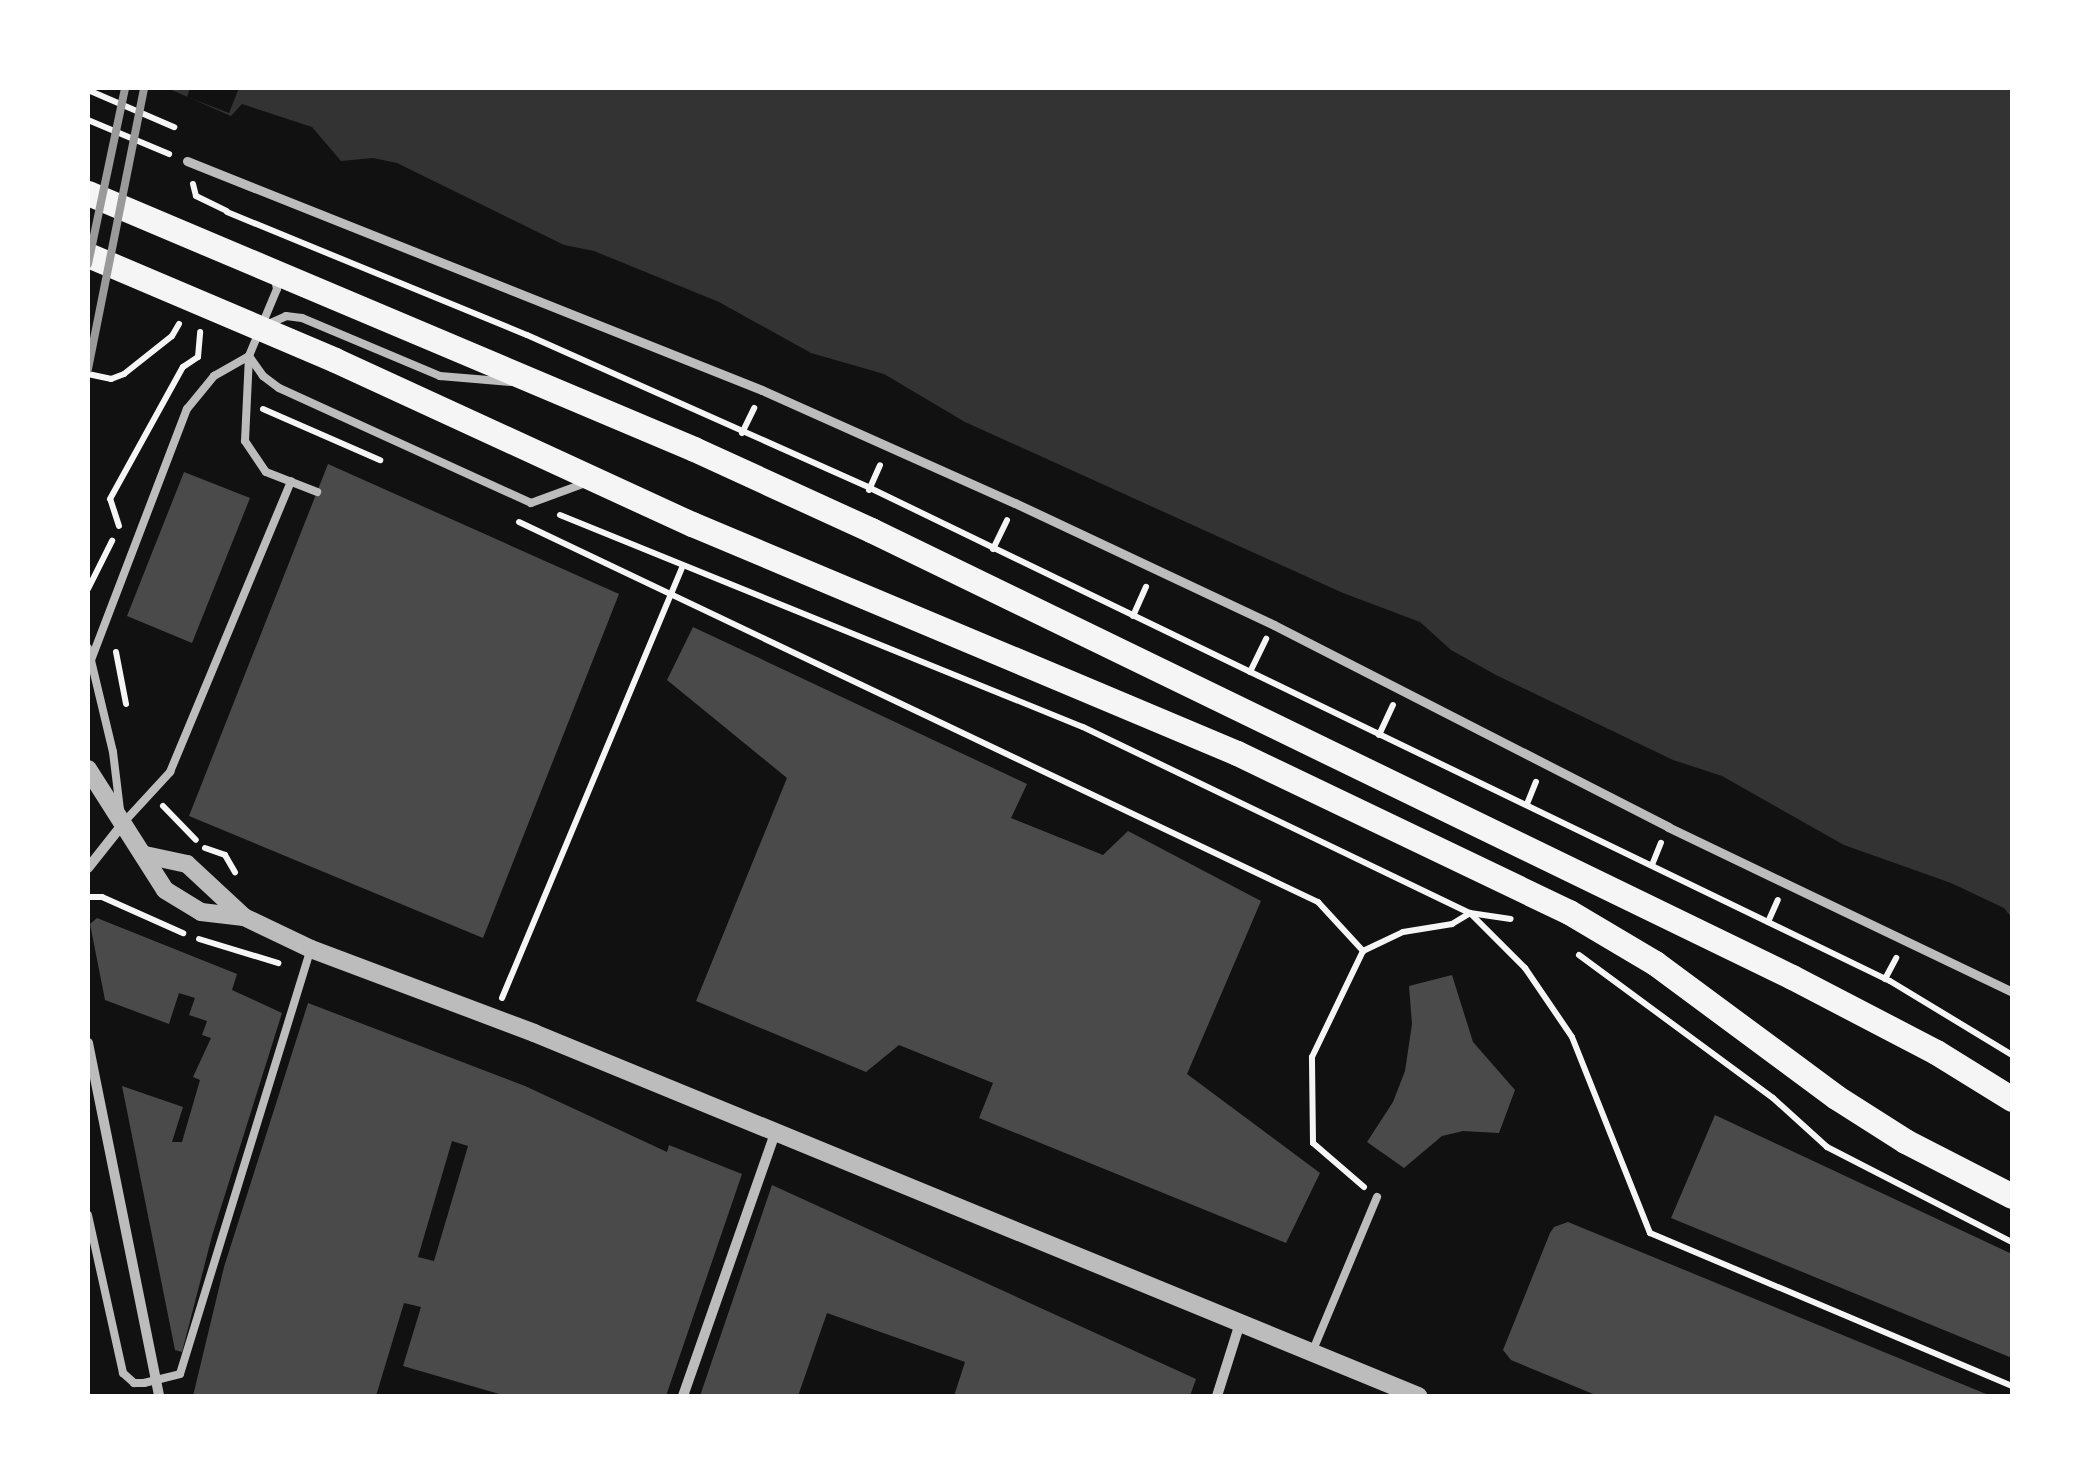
<!DOCTYPE html>
<html>
<head>
<meta charset="utf-8">
<style>
	body { margin:0 }
	#map { position:relative; width:2100px; height:1484px; overflow:hidden; background:#111; font-family:"Space Grotesk",sans-serif }
	div>[style] { position:absolute }
	.water>* { inset:0; background:#333 }
	.pier>* { inset:0; background:#111 }
	.building>* { inset:0; background:#4a4a4a }
	.path>* { height:6px; margin:-3px; padding:0 3px; transform-origin:3px; border-radius:3px; background:#f5f5f5 }
	.service>* { height:8px; margin:-4px; padding:0 4px; transform-origin:4px; border-radius:4px; background:#bcbcbc }
	.pedestrian>* { height:9px; margin:-4.5px; padding:0 4.5px; transform-origin:4.5px; border-radius:4.5px; background:#bcbcbc }
	.minor>* { height:10px; margin:-5px; padding:0 5px; transform-origin:5px; border-radius:5px; background:#bcbcbc }
	.tertiary>* { height:18px; margin:-9px; padding:0 9px; transform-origin:9px; border-radius:9px; background:#bcbcbc }
	.primary>* { height:25px; margin:-12.5px; padding:0 12.5px; transform-origin:12.5px; border-radius:12.5px; background:#f5f5f5 }
	.rail>* { height:8px; margin:-4px; padding:0 4px; transform-origin:4px; border-radius:4px; background:#9a9a9a }
	span { translate:-50% -50%; white-space:nowrap; text-align:center; line-height:1.15; -webkit-text-stroke:10px #fff; paint-order:stroke }
	.frame { position:absolute; inset:0; border:90px solid #fff; pointer-events:none }
</style>
</head>
<body>
<div id="map">
	<div class="water">
		<div style="clip-path:polygon(167px 88px,2012px 88px,2012px 918px,2004px 908px,1951px 883px,1844px 845px,1722px 776px,1673px 760px,1496px 675px,1451px 650px,1420px 622px,1343px 593px,965px 422px,884px 374px,811px 353px,719px 302px,594px 251px,564px 245px,397px 163px,373px 158px,341px 161px,312px 127px,242px 104px,231px 116px)"></div>
	</div>
	<div class="pier">
		<div style="clip-path:polygon(190px 88px,239px 88px,229px 113px,187px 97px)"></div>
	</div>
	<div class="building">
		<div style="clip-path:polygon(328px 464px,619px 594px,483px 938px,189px 816px)"></div>
		<div style="clip-path:polygon(184px 472px,250px 498px,192px 643px,127px 616px)"></div>
		<div style="clip-path:polygon(693px 627px,1027px 784px,1011px 818px,1103px 855px,1128px 831px,1261px 901px,1187px 1074px,1320px 1173px,1286px 1243px,979px 1118px,993px 1083px,899px 1045px,866px 1072px,696px 1001px,787px 778px,667px 680px)"></div>
		<div style="clip-path:polygon(97px 918px,237px 974px,232px 990px,282px 1013px,212px 1236px,182px 1352px,175px 1350px,122px 1086px,183px 1107px,172px 1142px,182px 1142px,200px 1080px,193px 1077px,211px 1038px,202px 1035px,207px 1021px,189px 1015px,195px 998px,179px 993px,169px 1024px,105px 1000px,90px 924px)"></div>
		<div style="clip-path:polygon(1452px 975px,1473px 1042px,1515px 1090px,1499px 1133px,1463px 1131px,1442px 1136px,1404px 1168px,1367px 1142px,1393px 1102px,1405px 1071px,1412px 1024px,1409px 986px)"></div>
		<div style="clip-path:polygon(evenodd,308px 1003px,525px 1086px,667px 1152px,669px 1145px,742px 1174px,666px 1396px,506px 1396px,403px 1366px,421px 1307px,404px 1303px,376px 1396px,193px 1396px,224px 1267px,308px 1003px,452px 1141px,468px 1146px,434px 1261px,418px 1257px,452px 1141px)"></div>
		<div style="clip-path:polygon(1715px 1115px,2012px 1254px,2012px 1358px,1671px 1218px)"></div>
		<div style="clip-path:polygon(772px 1185px,1196px 1379px,1190px 1396px,954px 1396px,965px 1362px,827px 1313px,798px 1396px,700px 1396px)"></div>
		<div style="clip-path:polygon(1568px 1222px,1991px 1396px,1598px 1396px,1511px 1360px,1503px 1350px,1550px 1233px,1554px 1227px)"></div>
	</div>
	<div class="path">
		<div style="left:88px;top:90px;width:94px;rotate:23.3deg"></div>
		<div style="left:88px;top:120px;width:88px;rotate:22.8deg"></div>
		<div style="left:193px;top:184px;width:12px;rotate:76deg"></div>
		<div style="left:196px;top:196px;width:34px;rotate:26deg"></div>
		<div style="left:227px;top:212px;width:324px;rotate:22.3deg"></div>
		<div style="left:527px;top:335px;width:376px;rotate:24deg"></div>
		<div style="left:870px;top:488px;width:1133px;rotate:25.8deg"></div>
		<div style="left:1890px;top:981px;width:143px;rotate:31.2deg"></div>
		<div style="left:88px;top:374px;width:24px;rotate:12deg"></div>
		<div style="left:111px;top:379px;width:14px;rotate:-21deg"></div>
		<div style="left:124px;top:374px;width:61px;rotate:-38.4deg"></div>
		<div style="left:172px;top:336px;width:14px;rotate:-60deg"></div>
		<div style="left:263px;top:409px;width:128px;rotate:23.6deg"></div>
		<div style="left:742px;top:433px;width:28px;rotate:-64deg"></div>
		<div style="left:869px;top:490px;width:27px;rotate:-66deg"></div>
		<div style="left:560px;top:515px;width:564px;rotate:22.07deg"></div>
		<div style="left:1083px;top:727px;width:429px;rotate:25.7deg"></div>
		<div style="left:1470px;top:913px;width:78px;rotate:45deg"></div>
		<div style="left:1525px;top:968px;width:83px;rotate:55.7deg"></div>
		<div style="left:1572px;top:1037px;width:211px;rotate:68.3deg"></div>
		<div style="left:1650px;top:1233px;width:393px;rotate:22.9deg"></div>
		<div style="left:519px;top:522px;width:885px;rotate:25.44deg"></div>
		<div style="left:1318px;top:902px;width:67px;rotate:47.4deg"></div>
		<div style="left:119px;top:526px;width:28px;rotate:-108deg"></div>
		<div style="left:110px;top:499px;width:151px;rotate:-61.1deg"></div>
		<div style="left:183px;top:367px;width:18px;rotate:-34deg"></div>
		<div style="left:198px;top:357px;width:25px;rotate:-85deg"></div>
		<div style="left:993px;top:549px;width:32px;rotate:-64deg"></div>
		<div style="left:88px;top:589px;width:54px;rotate:-63.4deg"></div>
		<div style="left:1133px;top:616px;width:32px;rotate:-66deg"></div>
		<div style="left:116px;top:652px;width:53px;rotate:79.1deg"></div>
		<div style="left:1250px;top:672px;width:37px;rotate:-64deg"></div>
		<div style="left:1379px;top:735px;width:33px;rotate:-65deg"></div>
		<div style="left:1527px;top:804px;width:24px;rotate:-68deg"></div>
		<div style="left:163px;top:806px;width:47px;rotate:45.9deg"></div>
		<div style="left:205px;top:848px;width:21px;rotate:19deg"></div>
		<div style="left:225px;top:855px;width:20px;rotate:60deg"></div>
		<div style="left:1652px;top:865px;width:24px;rotate:-68deg"></div>
		<div style="left:88px;top:897px;width:14px"></div>
		<div style="left:102px;top:897px;width:89px;rotate:24deg"></div>
		<div style="left:1768px;top:922px;width:24px;rotate:-66deg"></div>
		<div style="left:199px;top:939px;width:83px;rotate:16.9deg"></div>
		<div style="left:1579px;top:955px;width:241px;rotate:36.4deg"></div>
		<div style="left:1773px;top:1098px;width:73px;rotate:42.2deg"></div>
		<div style="left:1827px;top:1147px;width:208px;rotate:27.2deg"></div>
		<div style="left:1885px;top:979px;width:24px;rotate:-62deg"></div>
		<div style="left:502px;top:998px;width:466px;rotate:-67.3deg"></div>
		<div style="left:1364px;top:1187px;width:67px;rotate:-139.2deg"></div>
		<div style="left:1313px;top:1143px;width:86px;rotate:-90.7deg"></div>
		<div style="left:1312px;top:1057px;width:118px;rotate:-64.3deg"></div>
		<div style="left:1363px;top:951px;width:44px;rotate:-25.4deg"></div>
		<div style="left:1403px;top:932px;width:50px;rotate:-9.3deg"></div>
		<div style="left:1452px;top:924px;width:21px;rotate:-31deg"></div>
		<div style="left:1470px;top:913px;width:41px;rotate:8.3deg"></div>
	</div>
	<div class="service">
		<div style="left:275px;top:279px;width:10px;rotate:79deg"></div>
		<div style="left:277px;top:289px;width:73px;rotate:112.7deg"></div>
		<div style="left:249px;top:356px;width:85px;rotate:92.7deg"></div>
		<div style="left:245px;top:441px;width:37px;rotate:56deg"></div>
		<div style="left:266px;top:472px;width:55px;rotate:21.4deg"></div>
		<div style="left:264px;top:326px;width:24px;rotate:-24deg"></div>
		<div style="left:286px;top:316px;width:16px;rotate:7deg"></div>
		<div style="left:302px;top:318px;width:150px;rotate:22.8deg"></div>
		<div style="left:440px;top:376px;width:71px;rotate:4.8deg"></div>
		<div style="left:88px;top:648px;width:107px;rotate:76.5deg"></div>
		<div style="left:113px;top:752px;width:58px;rotate:83.1deg"></div>
		<div style="left:91px;top:660px;width:269px;rotate:-69.1deg"></div>
		<div style="left:187px;top:409px;width:43px;rotate:-50.7deg"></div>
		<div style="left:214px;top:376px;width:40px;rotate:-29.7deg"></div>
		<div style="left:249px;top:356px;width:24px;rotate:55deg"></div>
		<div style="left:263px;top:376px;width:20px;rotate:37deg"></div>
		<div style="left:279px;top:388px;width:277px;rotate:24.5deg"></div>
		<div style="left:531px;top:503px;width:58px;rotate:-20.3deg"></div>
		<div style="left:125px;top:821px;width:67px;rotate:-47.4deg"></div>
		<div style="left:170px;top:772px;width:315px;rotate:-67.4deg"></div>
		<div style="left:88px;top:1215px;width:162px;rotate:77.5deg"></div>
		<div style="left:123px;top:1373px;width:15px;rotate:42deg"></div>
		<div style="left:134px;top:1383px;width:10px"></div>
		<div style="left:144px;top:1383px;width:37px;rotate:-14deg"></div>
		<div style="left:180px;top:1374px;width:445px;rotate:-72.9deg"></div>
		<div style="left:1313px;top:1350px;width:166px;rotate:-67.3deg"></div>
	</div>
	<div class="pedestrian">
		<div style="left:187px;top:161px;width:619px;rotate:21.72deg"></div>
		<div style="left:762px;top:390px;width:277px;rotate:24.1deg"></div>
		<div style="left:1015px;top:503px;width:286px;rotate:25.2deg"></div>
		<div style="left:1274px;top:625px;width:443px;rotate:27.1deg"></div>
		<div style="left:1668px;top:827px;width:382px;rotate:25.6deg"></div>
	</div>
	<div class="minor">
		<div style="left:88px;top:868px;width:55px;rotate:-51.7deg"></div>
		<div style="left:88px;top:1043px;width:360px;rotate:78.6deg"></div>
		<div style="left:683px;top:1396px;width:281px;rotate:-70.7deg"></div>
		<div style="left:1217px;top:1396px;width:77px;rotate:-72.5deg"></div>
	</div>
	<div class="tertiary">
		<div style="left:88px;top:769px;width:143px;rotate:57.5deg"></div>
		<div style="left:165px;top:890px;width:42px;rotate:31.4deg"></div>
		<div style="left:201px;top:912px;width:43px;rotate:6.6deg"></div>
		<div style="left:244px;top:917px;width:74px;rotate:25.5deg"></div>
		<div style="left:311px;top:949px;width:238px;rotate:20.6deg"></div>
		<div style="left:534px;top:1033px;width:956px;rotate:22.32deg"></div>
		<div style="left:145px;top:855px;width:43px;rotate:12.1deg"></div>
		<div style="left:187px;top:864px;width:78px;rotate:42.9deg"></div>
	</div>
	<div class="primary">
		<div style="left:88px;top:193px;width:658px;rotate:22.9deg"></div>
		<div style="left:694px;top:449px;width:195px;rotate:24.6deg"></div>
		<div style="left:871px;top:530px;width:1024px;rotate:25.89deg"></div>
		<div style="left:1792px;top:977px;width:162px;rotate:27.5deg"></div>
		<div style="left:1936px;top:1052px;width:89px;rotate:31.7deg"></div>
		<div style="left:88px;top:255px;width:268px;rotate:23deg"></div>
		<div style="left:335px;top:360px;width:393px;rotate:24.7deg"></div>
		<div style="left:692px;top:524px;width:591px;rotate:22.79deg"></div>
		<div style="left:1237px;top:753px;width:368px;rotate:25.6deg"></div>
		<div style="left:1569px;top:912px;width:100px;rotate:30.7deg"></div>
		<div style="left:1655px;top:963px;width:225px;rotate:36.5deg"></div>
		<div style="left:1836px;top:1097px;width:82px;rotate:32.5deg"></div>
		<div style="left:1905px;top:1141px;width:120px;rotate:27.2deg"></div>
	</div>
	<div class="rail">
		<div style="left:88px;top:264px;width:180px;rotate:-78.1deg"></div>
		<div style="left:88px;top:369px;width:287px;rotate:-78.7deg"></div>
	</div>
	<div class="frame"></div>
</div>
</body>
</html>
